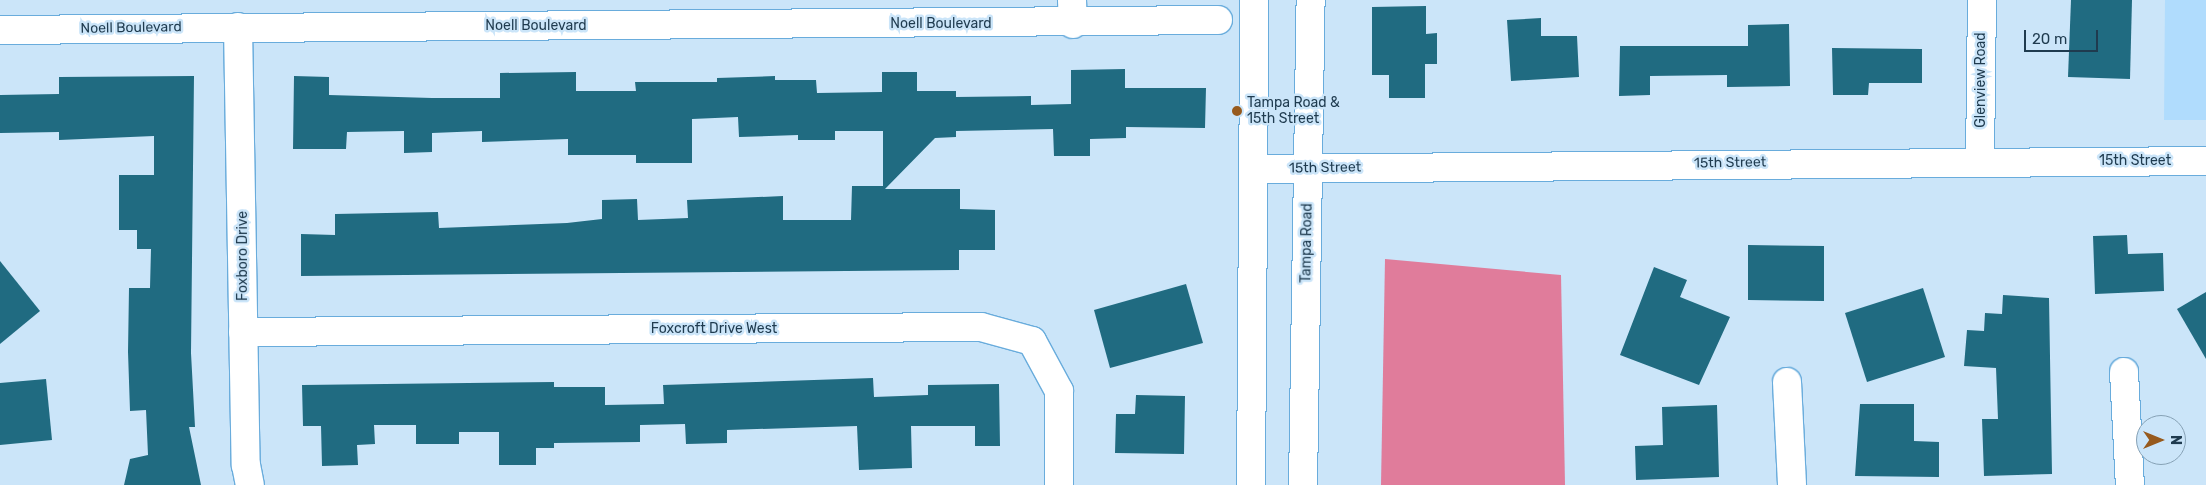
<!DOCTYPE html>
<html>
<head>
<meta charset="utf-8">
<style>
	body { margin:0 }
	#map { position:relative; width:2206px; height:485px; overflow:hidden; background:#cbe5f9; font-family:Rubik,sans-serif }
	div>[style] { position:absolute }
	.built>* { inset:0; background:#b0dcfd }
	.water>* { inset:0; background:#e07c9b }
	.building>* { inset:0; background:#206b81 }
	.roads { filter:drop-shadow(1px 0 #69acdc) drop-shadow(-1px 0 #69acdc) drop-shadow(0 1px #69acdc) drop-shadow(0 -1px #69acdc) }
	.street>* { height:28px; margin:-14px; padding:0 14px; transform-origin:14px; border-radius:14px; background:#fff }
	.secondary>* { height:28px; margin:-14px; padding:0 14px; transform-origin:14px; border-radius:14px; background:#fff }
	.dots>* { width:14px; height:14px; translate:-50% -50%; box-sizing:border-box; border:2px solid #cbe5f9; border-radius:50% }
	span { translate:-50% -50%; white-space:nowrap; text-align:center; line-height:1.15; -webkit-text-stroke:5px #cbe5f9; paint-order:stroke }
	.street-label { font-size:14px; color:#1f3b4f }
	.poi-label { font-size:14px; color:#1f3b4f }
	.left { translate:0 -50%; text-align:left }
	.north { position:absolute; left:2136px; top:415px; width:50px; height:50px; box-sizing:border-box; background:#cbe5f9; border:1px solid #86a1b5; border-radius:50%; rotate:90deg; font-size:14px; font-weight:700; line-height:20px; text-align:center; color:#1f3b4f }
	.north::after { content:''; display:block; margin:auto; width:18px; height:22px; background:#975a1d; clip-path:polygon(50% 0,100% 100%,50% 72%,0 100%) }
	.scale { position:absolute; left:2024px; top:30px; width:74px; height:22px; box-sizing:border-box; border:2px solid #1f3b4f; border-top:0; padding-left:6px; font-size:15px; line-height:18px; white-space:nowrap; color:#1f3b4f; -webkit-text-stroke:4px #cbe5f9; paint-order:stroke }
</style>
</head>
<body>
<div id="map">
	<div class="built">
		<div style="clip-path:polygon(2165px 0,2206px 0,2206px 120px,2164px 120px)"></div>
	</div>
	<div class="water">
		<div style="clip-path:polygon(1385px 259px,1561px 275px,1565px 485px,1381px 485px)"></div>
	</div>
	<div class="building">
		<div style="clip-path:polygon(2071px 0,2132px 0,2130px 79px,2068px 77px)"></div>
		<div style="clip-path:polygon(1426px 6px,1426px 34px,1437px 33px,1437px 64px,1425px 64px,1425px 98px,1389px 98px,1389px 75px,1372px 75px,1372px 7px)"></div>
		<div style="clip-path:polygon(1541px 18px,1541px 36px,1577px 36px,1579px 77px,1511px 81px,1507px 20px)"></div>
		<div style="clip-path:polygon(1789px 24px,1790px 86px,1727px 87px,1727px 75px,1650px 76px,1650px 95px,1619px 96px,1620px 46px,1748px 46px,1748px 25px)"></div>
		<div style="clip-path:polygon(1832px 48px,1922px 49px,1922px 83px,1869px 83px,1868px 95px,1833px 95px)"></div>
		<div style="clip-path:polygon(1125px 69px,1125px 88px,1206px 88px,1205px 128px,1126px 127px,1126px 138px,1090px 139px,1090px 156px,1054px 156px,1053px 129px,956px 131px,956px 137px,935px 138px,885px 189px,960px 189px,960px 209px,995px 210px,995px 250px,959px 250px,959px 270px,301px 276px,301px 234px,335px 235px,335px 214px,438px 212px,439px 228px,567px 223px,602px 219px,602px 200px,637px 199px,638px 220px,688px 218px,687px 200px,783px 196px,783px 220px,851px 220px,852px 186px,883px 186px,883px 131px,835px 131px,835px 140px,798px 140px,798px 135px,739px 137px,738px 117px,692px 119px,692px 163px,636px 163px,636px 155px,568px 155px,568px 139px,482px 142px,482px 131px,432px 133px,432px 152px,404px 153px,404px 131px,347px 132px,346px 149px,293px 149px,294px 76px,329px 77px,329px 95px,432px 98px,500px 98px,500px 73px,576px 72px,576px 91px,636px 91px,635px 82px,717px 82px,717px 78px,775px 76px,775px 80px,816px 80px,817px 93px,882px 92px,882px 72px,917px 72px,917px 91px,956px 91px,956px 97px,1031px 96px,1031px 105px,1071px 104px,1071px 70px)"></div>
		<div style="clip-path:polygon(194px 76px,191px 353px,195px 427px,189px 427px,201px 485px,124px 485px,130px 459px,148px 455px,146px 410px,130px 411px,128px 352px,129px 288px,150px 288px,151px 249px,137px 249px,137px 230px,119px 230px,119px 175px,154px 175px,154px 136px,59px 140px,59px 132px,0 133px,0 95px,59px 94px,59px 77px)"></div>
		<div style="clip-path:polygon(2127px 235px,2128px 254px,2163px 253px,2164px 291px,2095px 294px,2093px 236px)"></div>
		<div style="clip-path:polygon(1748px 245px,1824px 246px,1824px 301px,1748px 300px)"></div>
		<div style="clip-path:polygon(0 261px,40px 311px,0 344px)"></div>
		<div style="clip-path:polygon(1654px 267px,1687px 280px,1680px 297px,1730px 317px,1699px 385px,1620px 355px)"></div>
		<div style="clip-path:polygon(1186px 284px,1203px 343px,1110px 368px,1094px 310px)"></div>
		<div style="clip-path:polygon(1923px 288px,1945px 357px,1867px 382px,1845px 313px)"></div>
		<div style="clip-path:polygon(2206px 292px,2206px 359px,2177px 309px)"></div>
		<div style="clip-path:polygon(2003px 295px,2049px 298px,2052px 474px,1984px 476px,1982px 419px,1998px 419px,1996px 368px,1964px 366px,1967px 330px,1984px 331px,1985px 313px,2002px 314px)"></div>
		<div style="clip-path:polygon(873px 378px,874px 397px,928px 395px,928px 385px,999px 384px,1000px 446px,975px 446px,975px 426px,911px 426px,912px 468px,859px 470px,857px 426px,727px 430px,727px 443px,686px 444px,685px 424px,640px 425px,640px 442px,554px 443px,554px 448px,536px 448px,536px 465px,499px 465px,499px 432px,459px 432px,459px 444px,416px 444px,416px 425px,374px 425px,375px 444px,357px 445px,358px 465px,322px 466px,321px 426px,303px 426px,302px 385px,554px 382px,554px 387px,605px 387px,605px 405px,664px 404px,663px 385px)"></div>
		<div style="clip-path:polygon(46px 379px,52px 440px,0 445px,0 383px)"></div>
		<div style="clip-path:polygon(1136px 395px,1185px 396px,1184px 454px,1115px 453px,1116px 414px,1135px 414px)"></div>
		<div style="clip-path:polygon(1860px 404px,1914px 404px,1914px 441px,1939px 442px,1939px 477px,1855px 476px)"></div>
		<div style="clip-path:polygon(1717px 405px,1719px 477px,1636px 480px,1635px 446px,1663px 445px,1662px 407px)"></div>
	</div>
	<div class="roads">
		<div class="street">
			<div style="left:1072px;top:0;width:24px;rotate:88deg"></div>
			<div style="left:238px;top:27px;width:438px;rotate:89deg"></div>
			<div style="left:246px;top:465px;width:20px;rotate:79deg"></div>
			<div style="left:0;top:30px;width:1218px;rotate:-0.47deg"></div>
			<div style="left:1980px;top:161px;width:161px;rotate:-89.3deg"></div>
			<div style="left:243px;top:332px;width:738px;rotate:-0.39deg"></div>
			<div style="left:981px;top:327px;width:53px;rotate:15.4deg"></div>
			<div style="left:1032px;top:341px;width:57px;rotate:61.6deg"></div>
			<div style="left:1059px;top:391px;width:94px;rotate:90deg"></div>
			<div style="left:2124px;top:372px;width:113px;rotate:87deg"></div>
			<div style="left:1787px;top:382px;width:103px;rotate:87.2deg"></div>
		</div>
		<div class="secondary">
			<div style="left:1255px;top:169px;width:951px;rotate:-0.48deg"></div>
			<div style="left:1251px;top:485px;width:485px;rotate:-89.6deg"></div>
			<div style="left:1303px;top:485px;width:485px;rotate:-89.1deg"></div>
		</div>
	</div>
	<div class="dots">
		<div style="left:1237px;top:111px;background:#975a1d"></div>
	</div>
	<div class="street-label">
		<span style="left:941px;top:24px">Noell Boulevard</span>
		<span style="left:536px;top:26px">Noell Boulevard</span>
		<span style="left:131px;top:28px;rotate:-1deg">Noell Boulevard</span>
		<span style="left:1981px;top:80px;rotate:-90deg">Glenview Road</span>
		<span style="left:2135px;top:161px">15th Street</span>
		<span style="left:1730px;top:163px;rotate:-1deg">15th Street</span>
		<span style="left:1325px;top:168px;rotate:-1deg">15th Street</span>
		<span style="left:1307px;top:243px;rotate:-89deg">Tampa Road</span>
		<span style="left:243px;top:256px;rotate:-90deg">Foxboro Drive</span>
		<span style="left:714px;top:329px">Foxcroft Drive West</span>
	</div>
	<div class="poi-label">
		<span class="left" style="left:1247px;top:111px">Tampa Road &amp;<br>15th Street</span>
	</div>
	<div class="north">N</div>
	<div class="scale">20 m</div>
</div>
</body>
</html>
